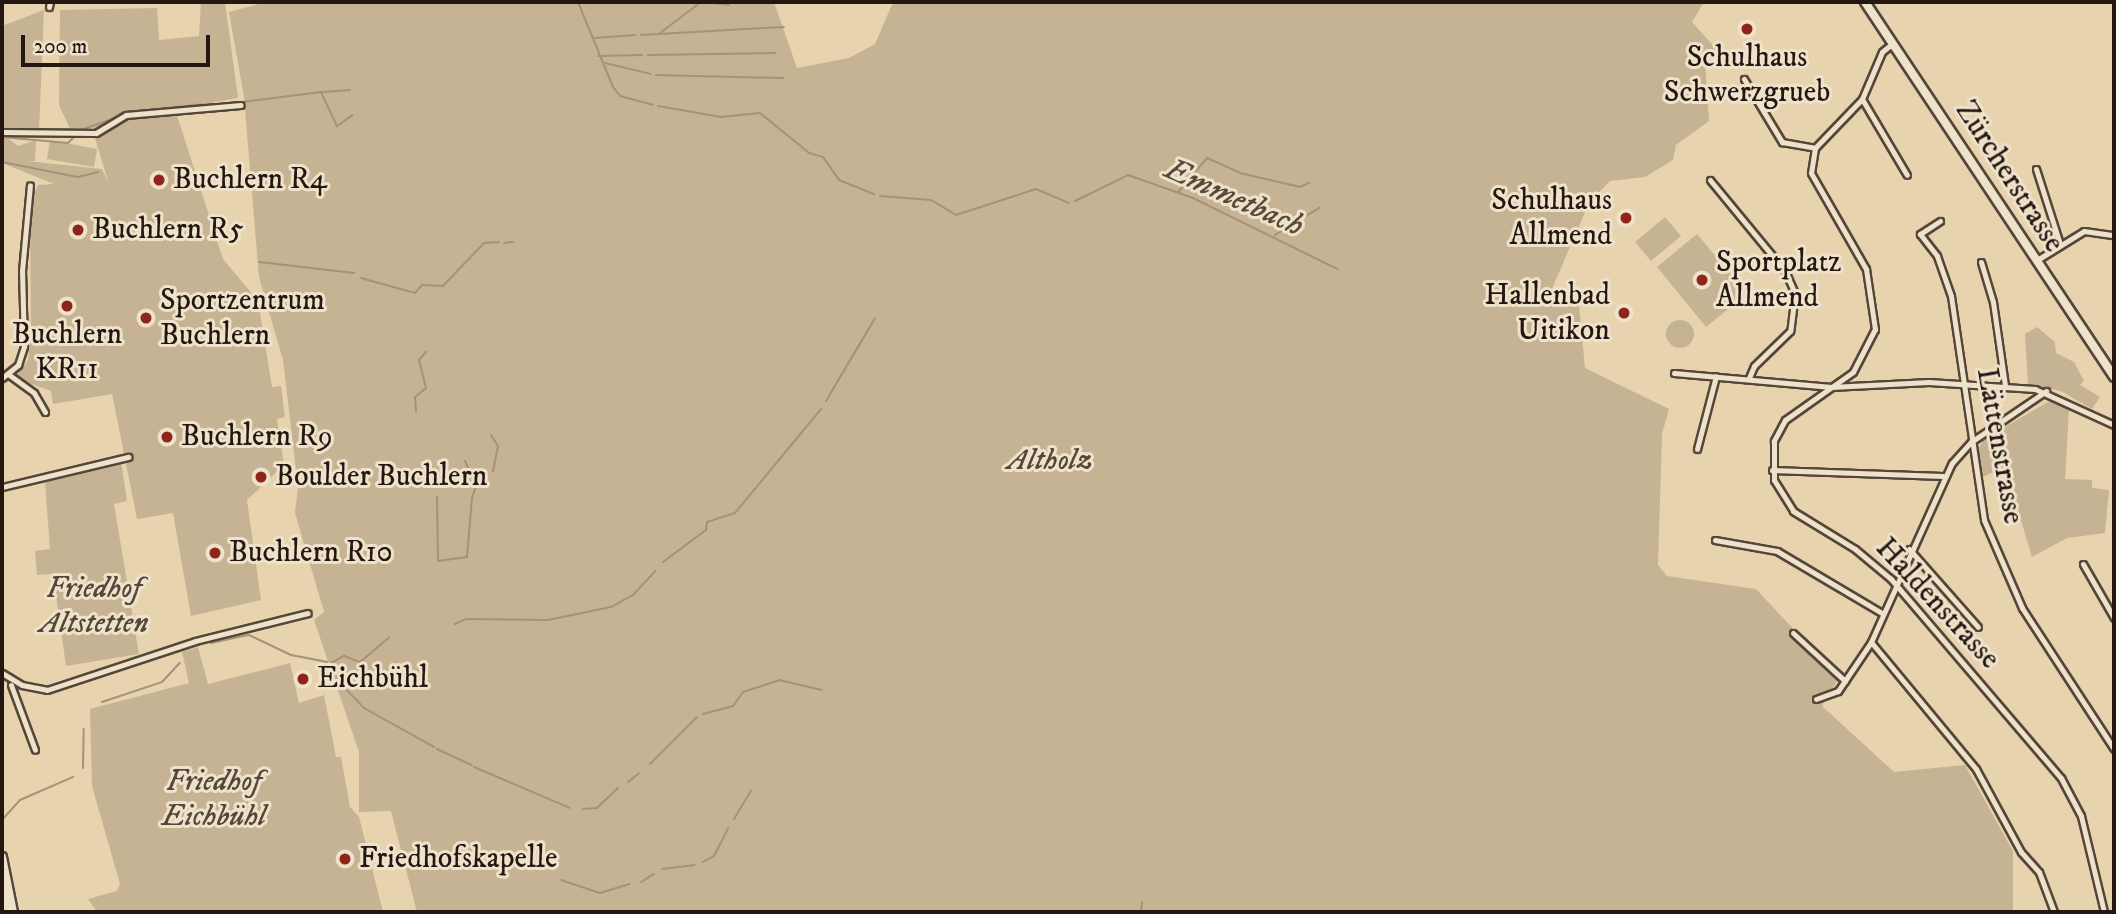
<!DOCTYPE html>
<html>
<head>
<meta charset="utf-8">
<style>
	body { margin:0 }
	#map { position:relative; width:2116px; height:914px; overflow:hidden; background:#e7d3ae; font-family:"IM FELL DW Pica",serif }
	div>[style] { position:absolute }
	.green>* { inset:0; background:#c6b393 }
	.round { border-radius:50% }
	.stream>* { height:2px; margin:-1px; padding:0 1px; transform-origin:1px; border-radius:1px; background:#a59379 }
	.roads { filter:drop-shadow(2px 0 #554639) drop-shadow(-2px 0 #554639) drop-shadow(0 2px #554639) drop-shadow(0 -2px #554639) }
	.street>* { height:5px; margin:-2.5px; padding:0 2.5px; transform-origin:2.5px; border-radius:2.5px; background:#efe2ca }
	.secondary>* { height:8px; margin:-4px; padding:0 4px; transform-origin:4px; border-radius:4px; background:#efe2ca }
	.dots>* { width:19px; height:19px; translate:-50% -50%; box-sizing:border-box; border:4px solid #efe2ca; border-radius:50% }
	span { translate:-50% -50%; white-space:nowrap; text-align:center; line-height:1.15; -webkit-text-stroke:6px #efe2ca; paint-order:stroke }
	.poi-label { font-size:30px; color:#241712 }
	.left { translate:0 -50%; text-align:left }
	.right { translate:-100% -50%; text-align:right }
	.street-label { font-size:30px; color:#241712 }
	.park-label { font-size:30px; color:#554639; font-style:italic }
	.water-label { font-size:32px; color:#58493b; font-style:italic }
	.frame { position:absolute; inset:0; border:4px solid #241712; pointer-events:none }
	.scale { position:absolute; left:21px; top:35px; width:189px; height:32px; box-sizing:border-box; border:4px solid #241712; border-top:0; padding-left:9px; font-size:21px; line-height:24px; white-space:nowrap; color:#241712; -webkit-text-stroke:5px #efe2ca; paint-order:stroke }
</style>
</head>
<body>
<div id="map">
	<div class="green">
		<div style="clip-path:polygon(201px 2px,225px 2px,238px 98px,175px 109px,223px 259px,258px 301px,272px 387px,281px 386px,285px 417px,277px 419px,284px 465px,247px 500px,261px 600px,191px 616px,173px 513px,137px 519px,112px 394px,53px 404px,51px 391px,15px 378px,28px 360px,31px 335px,30px 203px,38px 185px,54px 184px,2px 163px,2px 134px,18px 146px,36px 140px,35px 161px,26px 161px,102px 169px,108px 181px,94px 135px,71px 131px,59px 105px,60px 10px,157px 8px,159px 40px,199px 36px)"></div>
		<div style="clip-path:polygon(266px 2px,774px 2px,797px 68px,849px 58px,875px 44px,893px 2px,1704px 2px,1692px 22px,1717px 50px,1705px 61px,1709px 121px,1676px 145px,1673px 160px,1645px 177px,1610px 181px,1589px 203px,1545px 305px,1579px 305px,1585px 368px,1669px 409px,1662px 434px,1658px 565px,1667px 576px,1756px 589px,1839px 678px,1822px 706px,1894px 772px,1965px 765px,2013px 851px,2013px 912px,417px 912px,391px 811px,359px 812px,359px 752px,314px 620px,324px 612px,295px 513px,298px 487px,283px 360px,259px 277px,244px 97px,229px 12px)"></div>
		<div style="clip-path:polygon(44px 10px,39px 131px,2px 131px,2px 26px)"></div>
		<div style="clip-path:polygon(50px 140px,97px 149px,94px 167px,47px 159px)"></div>
		<div style="clip-path:polygon(1665px 217px,1681px 236px,1651px 261px,1635px 242px)"></div>
		<div style="clip-path:polygon(1697px 234px,1747px 294px,1706px 327px,1657px 267px)"></div>
		<div class="round" style="left:1666px;top:320px;width:28px;height:28px"></div>
		<div style="clip-path:polygon(2037px 327px,2055px 342px,2056px 353px,2074px 362px,2084px 381px,2080px 385px,2100px 397px,2092px 409px,2061px 391px,2028px 384px,2025px 334px)"></div>
		<div style="clip-path:polygon(2053px 399px,2069px 408px,2065px 479px,2092px 480px,2092px 488px,2109px 490px,2105px 533px,2067px 538px,2032px 557px,2005px 467px,1980px 478px,1976px 453px,1984px 439px)"></div>
		<div style="clip-path:polygon(121px 461px,127px 501px,114px 504px,139px 654px,66px 666px,53px 574px,37px 575px,35px 551px,50px 549px,45px 481px)"></div>
		<div style="clip-path:polygon(198px 647px,208px 684px,290px 663px,299px 703px,324px 695px,336px 757px,341px 757px,350px 807px,359px 817px,383px 912px,97px 912px,88px 899px,117px 891px,120px 884px,92px 786px,90px 709px,189px 683px,182px 652px)"></div>
	</div>
	<div class="stream">
		<div style="left:578px;top:2px;width:92px;rotate:67.6deg"></div>
		<div style="left:613px;top:87px;width:11px;rotate:52deg"></div>
		<div style="left:620px;top:96px;width:34px;rotate:15deg"></div>
		<div style="left:702px;top:2px;width:27px;rotate:6deg"></div>
		<div style="left:660px;top:33px;width:51px;rotate:-37.1deg"></div>
		<div style="left:641px;top:35px;width:143px;rotate:-3.2deg"></div>
		<div style="left:595px;top:38px;width:40px;rotate:-4.3deg"></div>
		<div style="left:648px;top:55px;width:127px;rotate:-0.9deg"></div>
		<div style="left:598px;top:56px;width:44px;rotate:-1.3deg"></div>
		<div style="left:605px;top:63px;width:47px;rotate:13.4deg"></div>
		<div style="left:656px;top:75px;width:127px;rotate:1.4deg"></div>
		<div style="left:323px;top:92px;width:27px;rotate:-4deg"></div>
		<div style="left:243px;top:102px;width:79px;rotate:-7.3deg"></div>
		<div style="left:321px;top:92px;width:38px;rotate:65deg"></div>
		<div style="left:337px;top:126px;width:19px;rotate:-35deg"></div>
		<div style="left:223px;top:104px;width:11px;rotate:-5deg"></div>
		<div style="left:191px;top:105px;width:29px;rotate:-2deg"></div>
		<div style="left:658px;top:106px;width:64px;rotate:9.9deg"></div>
		<div style="left:721px;top:117px;width:39px;rotate:-6deg"></div>
		<div style="left:760px;top:113px;width:63px;rotate:39.2deg"></div>
		<div style="left:809px;top:153px;width:15px;rotate:16deg"></div>
		<div style="left:823px;top:157px;width:28px;rotate:55deg"></div>
		<div style="left:839px;top:180px;width:38px;rotate:22deg"></div>
		<div style="left:140px;top:111px;width:46px;rotate:-6.2deg"></div>
		<div style="left:81px;top:130px;width:57px;rotate:-19.4deg"></div>
		<div style="left:2px;top:137px;width:66px;rotate:5.2deg"></div>
		<div style="left:68px;top:143px;width:10px;rotate:-45deg"></div>
		<div style="left:2px;top:162px;width:77px;rotate:11.2deg"></div>
		<div style="left:78px;top:177px;width:21px;rotate:-14deg"></div>
		<div style="left:1178px;top:192px;width:45px;rotate:-49.5deg"></div>
		<div style="left:1207px;top:158px;width:36px;rotate:24deg"></div>
		<div style="left:1240px;top:173px;width:62px;rotate:13.1deg"></div>
		<div style="left:1300px;top:187px;width:10px;rotate:-24deg"></div>
		<div style="left:880px;top:196px;width:51px;rotate:4.5deg"></div>
		<div style="left:931px;top:200px;width:29px;rotate:31deg"></div>
		<div style="left:956px;top:215px;width:84px;rotate:-18deg"></div>
		<div style="left:1036px;top:189px;width:36px;rotate:23deg"></div>
		<div style="left:1075px;top:201px;width:59px;rotate:-26.1deg"></div>
		<div style="left:1128px;top:175px;width:69px;rotate:19.5deg"></div>
		<div style="left:1193px;top:198px;width:161px;rotate:26.2deg"></div>
		<div style="left:1275px;top:235px;width:52px;rotate:-31.5deg"></div>
		<div style="left:504px;top:243px;width:9px;rotate:-6deg"></div>
		<div style="left:259px;top:262px;width:96px;rotate:6.6deg"></div>
		<div style="left:361px;top:278px;width:56px;rotate:15.5deg"></div>
		<div style="left:415px;top:293px;width:11px;rotate:-49deg"></div>
		<div style="left:422px;top:285px;width:21px;rotate:3deg"></div>
		<div style="left:443px;top:286px;width:59px;rotate:-46.4deg"></div>
		<div style="left:484px;top:243px;width:15px;rotate:-4deg"></div>
		<div style="left:826px;top:401px;width:96px;rotate:-59.4deg"></div>
		<div style="left:416px;top:411px;width:14px;rotate:-94deg"></div>
		<div style="left:415px;top:397px;width:14px;rotate:-39deg"></div>
		<div style="left:426px;top:388px;width:29px;rotate:-104deg"></div>
		<div style="left:419px;top:360px;width:11px;rotate:-49deg"></div>
		<div style="left:491px;top:435px;width:13px;rotate:58deg"></div>
		<div style="left:498px;top:446px;width:26px;rotate:101deg"></div>
		<div style="left:465px;top:461px;width:27px;rotate:66deg"></div>
		<div style="left:437px;top:497px;width:64px;rotate:89.1deg"></div>
		<div style="left:438px;top:561px;width:29px;rotate:-8deg"></div>
		<div style="left:467px;top:557px;width:60px;rotate:-85.2deg"></div>
		<div style="left:472px;top:497px;width:11px;rotate:-68deg"></div>
		<div style="left:476px;top:487px;width:14px;rotate:-17deg"></div>
		<div style="left:663px;top:562px;width:54px;rotate:-36.7deg"></div>
		<div style="left:706px;top:530px;width:8px;rotate:-83deg"></div>
		<div style="left:707px;top:522px;width:29px;rotate:-18deg"></div>
		<div style="left:735px;top:513px;width:135px;rotate:-50.4deg"></div>
		<div style="left:455px;top:624px;width:12px;rotate:-24deg"></div>
		<div style="left:466px;top:619px;width:82px;rotate:0.7deg"></div>
		<div style="left:548px;top:620px;width:64px;rotate:-11.7deg"></div>
		<div style="left:611px;top:607px;width:25px;rotate:-29deg"></div>
		<div style="left:633px;top:595px;width:33px;rotate:-47deg"></div>
		<div style="left:211px;top:643px;width:39px;rotate:-12deg"></div>
		<div style="left:249px;top:635px;width:47px;rotate:25.5deg"></div>
		<div style="left:291px;top:655px;width:37px;rotate:11deg"></div>
		<div style="left:332px;top:662px;width:21px;rotate:71deg"></div>
		<div style="left:339px;top:682px;width:36px;rotate:46deg"></div>
		<div style="left:364px;top:708px;width:80px;rotate:29.1deg"></div>
		<div style="left:333px;top:662px;width:13px;rotate:-29deg"></div>
		<div style="left:344px;top:656px;width:17px;rotate:21deg"></div>
		<div style="left:360px;top:662px;width:38px;rotate:-40deg"></div>
		<div style="left:102px;top:702px;width:63px;rotate:-18.4deg"></div>
		<div style="left:162px;top:682px;width:26px;rotate:-47deg"></div>
		<div style="left:703px;top:714px;width:31px;rotate:-15deg"></div>
		<div style="left:733px;top:706px;width:17px;rotate:-54deg"></div>
		<div style="left:743px;top:692px;width:38px;rotate:-18deg"></div>
		<div style="left:779px;top:680px;width:44px;rotate:13.1deg"></div>
		<div style="left:437px;top:749px;width:38px;rotate:25deg"></div>
		<div style="left:650px;top:764px;width:66px;rotate:-45deg"></div>
		<div style="left:474px;top:767px;width:104px;rotate:23.1deg"></div>
		<div style="left:83px;top:768px;width:39px;rotate:-89deg"></div>
		<div style="left:628px;top:782px;width:14px;rotate:-39deg"></div>
		<div style="left:583px;top:809px;width:14px;rotate:-4deg"></div>
		<div style="left:597px;top:808px;width:29px;rotate:-44deg"></div>
		<div style="left:734px;top:819px;width:33px;rotate:-59deg"></div>
		<div style="left:2px;top:820px;width:27px;rotate:-48deg"></div>
		<div style="left:20px;top:800px;width:58px;rotate:-23.5deg"></div>
		<div style="left:703px;top:862px;width:13px;rotate:-29deg"></div>
		<div style="left:714px;top:856px;width:31px;rotate:-63deg"></div>
		<div style="left:662px;top:869px;width:33px;rotate:-7deg"></div>
		<div style="left:561px;top:880px;width:41px;rotate:18.4deg"></div>
		<div style="left:600px;top:893px;width:31px;rotate:-17deg"></div>
		<div style="left:641px;top:882px;width:15px;rotate:-32deg"></div>
		<div style="left:1141px;top:912px;width:10px;rotate:-84deg"></div>
	</div>
	<div class="roads">
		<div class="street">
			<div style="left:49px;top:7px;width:5px;rotate:-79deg"></div>
			<div style="left:1893px;top:43px;width:14px;rotate:141deg"></div>
			<div style="left:1882px;top:52px;width:51px;rotate:113.1deg"></div>
			<div style="left:1862px;top:99px;width:68px;rotate:133.8deg"></div>
			<div style="left:1815px;top:148px;width:25px;rotate:99deg"></div>
			<div style="left:1811px;top:173px;width:111px;rotate:60.2deg"></div>
			<div style="left:1866px;top:269px;width:61px;rotate:81.5deg"></div>
			<div style="left:1875px;top:329px;width:48px;rotate:117.1deg"></div>
			<div style="left:1853px;top:372px;width:83px;rotate:144.8deg"></div>
			<div style="left:1785px;top:420px;width:24px;rotate:118deg"></div>
			<div style="left:1774px;top:441px;width:39px;rotate:90deg"></div>
			<div style="left:1774px;top:480px;width:36px;rotate:58deg"></div>
			<div style="left:1793px;top:511px;width:73px;rotate:31.5deg"></div>
			<div style="left:1855px;top:549px;width:47px;rotate:39.8deg"></div>
			<div style="left:1891px;top:579px;width:262px;rotate:49.5deg"></div>
			<div style="left:2061px;top:778px;width:43px;rotate:62.2deg"></div>
			<div style="left:2081px;top:816px;width:99px;rotate:76.5deg"></div>
			<div style="left:1744px;top:79px;width:74px;rotate:58.9deg"></div>
			<div style="left:1782px;top:142px;width:34px;rotate:10deg"></div>
			<div style="left:1862px;top:99px;width:88px;rotate:59.4deg"></div>
			<div style="left:2px;top:132px;width:94px;rotate:0.6deg"></div>
			<div style="left:96px;top:133px;width:35px;rotate:-31deg"></div>
			<div style="left:126px;top:115px;width:115px;rotate:-5deg"></div>
			<div style="left:2036px;top:169px;width:79px;rotate:72.3deg"></div>
			<div style="left:1710px;top:180px;width:118px;rotate:50.5deg"></div>
			<div style="left:1785px;top:271px;width:24px;rotate:66deg"></div>
			<div style="left:1795px;top:293px;width:38px;rotate:97deg"></div>
			<div style="left:1790px;top:331px;width:50px;rotate:135.8deg"></div>
			<div style="left:1754px;top:366px;width:13px;rotate:113deg"></div>
			<div style="left:1940px;top:221px;width:24px;rotate:147deg"></div>
			<div style="left:1920px;top:234px;width:28px;rotate:52deg"></div>
			<div style="left:1937px;top:256px;width:42px;rotate:70.7deg"></div>
			<div style="left:1951px;top:296px;width:226px;rotate:81.6deg"></div>
			<div style="left:1984px;top:520px;width:96px;rotate:66.6deg"></div>
			<div style="left:2022px;top:608px;width:168px;rotate:56.9deg"></div>
			<div style="left:2037px;top:260px;width:55px;rotate:-31.7deg"></div>
			<div style="left:2084px;top:231px;width:30px;rotate:8deg"></div>
			<div style="left:1981px;top:262px;width:42px;rotate:73.3deg"></div>
			<div style="left:1993px;top:302px;width:84px;rotate:81.8deg"></div>
			<div style="left:1674px;top:373px;width:158px;rotate:5.1deg"></div>
			<div style="left:1831px;top:387px;width:98px;rotate:-2.9deg"></div>
			<div style="left:1929px;top:382px;width:106px;rotate:3.8deg"></div>
			<div style="left:2035px;top:389px;width:87px;rotate:24.5deg"></div>
			<div style="left:8px;top:374px;width:32px;rotate:36deg"></div>
			<div style="left:34px;top:393px;width:22px;rotate:60deg"></div>
			<div style="left:2px;top:378px;width:21px;rotate:-39deg"></div>
			<div style="left:18px;top:365px;width:20px;rotate:-72deg"></div>
			<div style="left:24px;top:346px;width:75px;rotate:-91.5deg"></div>
			<div style="left:22px;top:271px;width:86px;rotate:-84.7deg"></div>
			<div style="left:1697px;top:449px;width:75px;rotate:-75.4deg"></div>
			<div style="left:1772px;top:470px;width:171px;rotate:2deg"></div>
			<div style="left:2px;top:487px;width:130px;rotate:-13.4deg"></div>
			<div style="left:1715px;top:540px;width:63px;rotate:10.1deg"></div>
			<div style="left:1777px;top:551px;width:122px;rotate:30.6deg"></div>
			<div style="left:1909px;top:549px;width:104px;rotate:48.5deg"></div>
			<div style="left:2083px;top:564px;width:62px;rotate:60.1deg"></div>
			<div style="left:1793px;top:633px;width:71px;rotate:42.7deg"></div>
			<div style="left:1871px;top:642px;width:165px;rotate:50.4deg"></div>
			<div style="left:1976px;top:769px;width:94px;rotate:61.5deg"></div>
			<div style="left:2021px;top:852px;width:27px;rotate:48deg"></div>
			<div style="left:2039px;top:872px;width:43px;rotate:69.4deg"></div>
			<div style="left:2px;top:673px;width:23px;rotate:31deg"></div>
			<div style="left:22px;top:685px;width:25px;rotate:11deg"></div>
			<div style="left:47px;top:690px;width:156px;rotate:-18.3deg"></div>
			<div style="left:195px;top:641px;width:116px;rotate:-13.9deg"></div>
			<div style="left:11px;top:685px;width:69px;rotate:69.7deg"></div>
			<div style="left:1816px;top:699px;width:23px;rotate:-20deg"></div>
			<div style="left:1838px;top:691px;width:59px;rotate:-56deg"></div>
			<div style="left:1871px;top:642px;width:196px;rotate:-65.7deg"></div>
			<div style="left:1952px;top:463px;width:28px;rotate:-48deg"></div>
			<div style="left:1971px;top:442px;width:91px;rotate:-34.2deg"></div>
		</div>
		<div class="secondary">
			<div style="left:1865px;top:2px;width:450px;rotate:56.4deg"></div>
			<div style="left:2px;top:857px;width:56px;rotate:78.7deg"></div>
			<div style="left:2px;top:884px;width:28px;rotate:80deg"></div>
		</div>
	</div>
	<div class="dots">
		<div style="left:1747px;top:29px;background:#8f2418"></div>
		<div style="left:159px;top:180px;background:#8f2418"></div>
		<div style="left:1626px;top:218px;background:#8f2418"></div>
		<div style="left:78px;top:230px;background:#8f2418"></div>
		<div style="left:1702px;top:280px;background:#8f2418"></div>
		<div style="left:67px;top:306px;background:#8f2418"></div>
		<div style="left:1624px;top:313px;background:#8f2418"></div>
		<div style="left:146px;top:318px;background:#8f2418"></div>
		<div style="left:167px;top:437px;background:#8f2418"></div>
		<div style="left:261px;top:477px;background:#8f2418"></div>
		<div style="left:215px;top:553px;background:#8f2418"></div>
		<div style="left:303px;top:679px;background:#8f2418"></div>
		<div style="left:345px;top:859px;background:#8f2418"></div>
	</div>
	<div class="poi-label">
		<span style="left:1747px;top:75px">Schulhaus<br>Schwerzgrueb</span>
		<span class="left" style="left:173px;top:180px">Buchlern R4</span>
		<span class="right" style="left:1612px;top:218px">Schulhaus<br>Allmend</span>
		<span class="left" style="left:92px;top:230px">Buchlern R5</span>
		<span class="left" style="left:1716px;top:280px">Sportplatz<br>Allmend</span>
		<span class="right" style="left:1610px;top:313px">Hallenbad<br>Uitikon</span>
		<span class="left" style="left:160px;top:318px">Sportzentrum<br>Buchlern</span>
		<span style="left:67px;top:352px">Buchlern<br>KR11</span>
		<span class="left" style="left:181px;top:437px">Buchlern R9</span>
		<span class="left" style="left:275px;top:477px">Boulder Buchlern</span>
		<span class="left" style="left:229px;top:553px">Buchlern R10</span>
		<span class="left" style="left:317px;top:679px">Eichbühl</span>
		<span class="left" style="left:359px;top:859px">Friedhofskapelle</span>
	</div>
	<div class="street-label">
		<span style="left:2009px;top:177px;rotate:57deg">Zürcherstrasse</span>
		<span style="left:1999px;top:446px;rotate:80deg">Lättenstrasse</span>
		<span style="left:1937px;top:604px;rotate:47deg">Haldenstrasse</span>
	</div>
	<div class="park-label">
		<span style="left:1050px;top:461px">Altholz</span>
		<span style="left:94px;top:606px">Friedhof<br>Altstetten</span>
		<span style="left:214px;top:799px">Friedhof<br>Eichbühl</span>
	</div>
	<div class="water-label">
		<span style="left:1234px;top:198px;rotate:24deg">Emmetbach</span>
	</div>
	<div class="frame"></div>
	<div class="scale">200 m</div>
</div>
</body>
</html>
